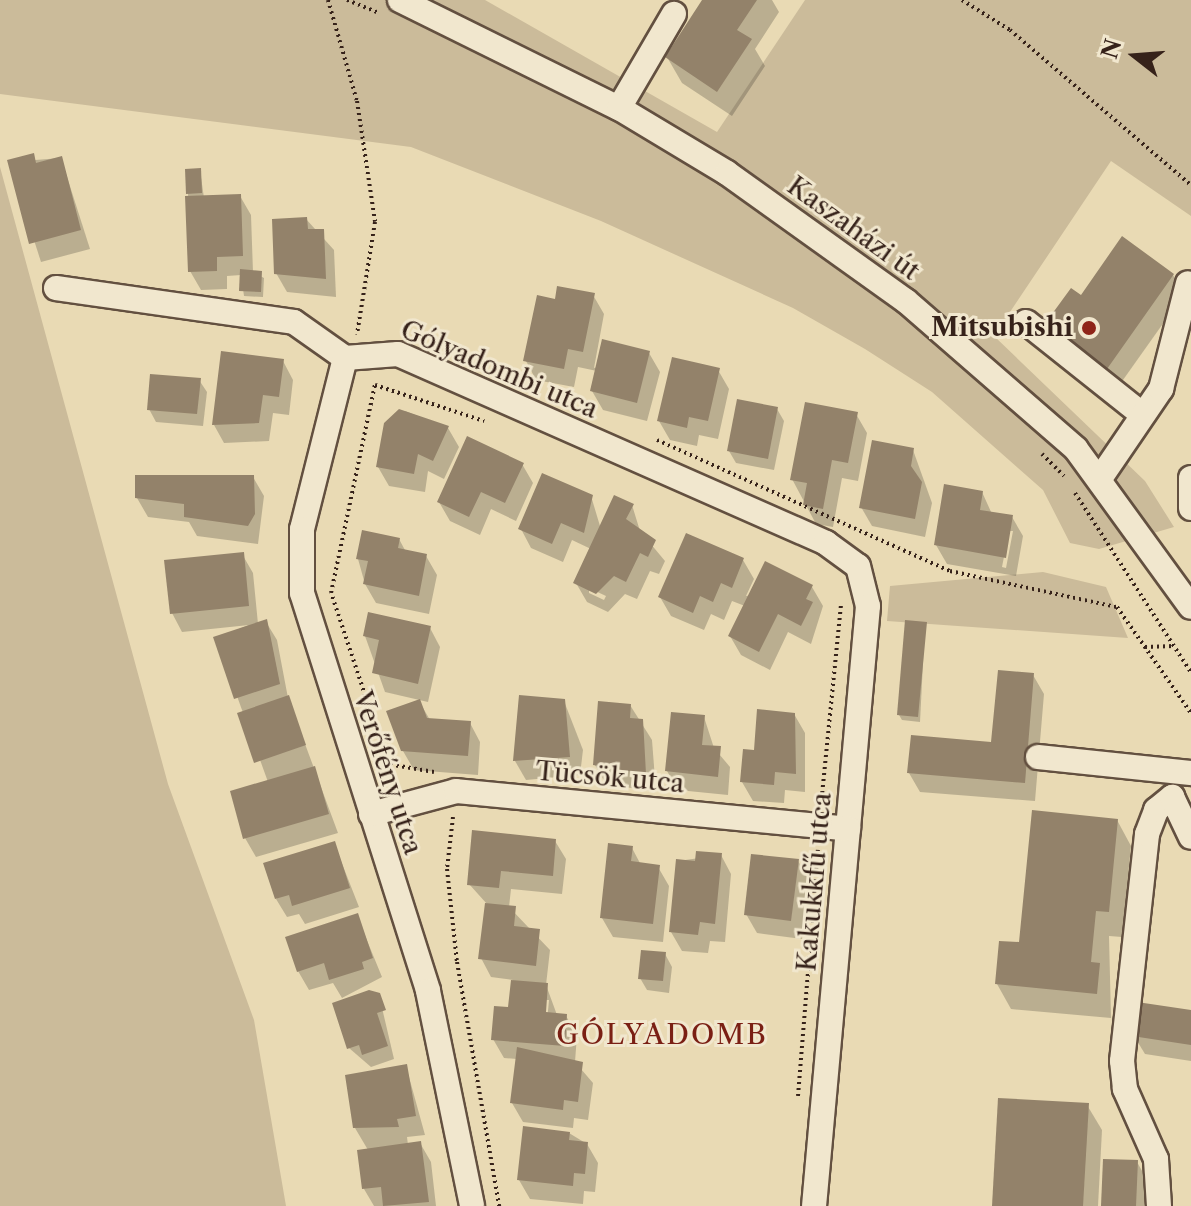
<!DOCTYPE html>
<html>
<head>
<meta charset="utf-8">
<style>
	body { margin:0 }
	#map { position:relative; width:1191px; height:1206px; overflow:hidden; background:#e9dab4; font-family:"Libre Caslon Text",serif }
	div>[style] { position:absolute }
	.green>* { inset:0; background:#cbbb9a }
	.shadow>* { inset:0; background:#0003 }
	.building>* { inset:0; background:#93826a }
	.path>* { height:4px; margin-top:-2px; transform-origin:0; background:repeating-linear-gradient(90deg,#36221a 0 2px,transparent 0 6px) }
	.roads { filter:drop-shadow(2px 0 #635040) drop-shadow(-2px 0 #635040) drop-shadow(0 2px #635040) drop-shadow(0 -2px #635040) }
	.minor>* { height:24px; margin:-12px; padding:0 12px; transform-origin:12px; border-radius:12px; background:#f1e7ce }
	.dots>* { width:22px; height:22px; translate:-50% -50%; box-sizing:border-box; border:4px solid #f1e7ce; border-radius:50% }
	span { translate:-50% -50%; white-space:nowrap; text-align:center; line-height:1.15; -webkit-text-stroke:6px #f1e7ce; paint-order:stroke }
	.street-label { font-size:26px; color:#36221a }
	.poi-label { font-size:26px; color:#36221a; font-weight:700 }
	.right { translate:-100% -50%; text-align:right }
	.neighbourhood-label { font-size:28px; color:#7a1f14; letter-spacing:2px }
	.north { position:absolute; left:1095px; top:16px; width:80px; height:80px; -webkit-text-stroke:6px #f1e7ce; paint-order:stroke; rotate:287deg; font-size:22px; font-weight:700; line-height:32px; text-align:center; color:#36221a }
	.north::after { content:''; display:block; margin:auto; width:28px; height:36px; background:#36221a; clip-path:polygon(50% 0,100% 100%,50% 72%,0 100%) }
</style>
</head>
<body>
<div id="map">
	<div class="green">
		<div style="clip-path:polygon(0 0,485px 0,717px 132px,805px 0,1191px 0,1191px 216px,1111px 161px,994px 336px,1145px 481px,1174px 527px,1099px 549px,1070px 543px,1043px 490px,932px 392px,865px 349px,793px 308px,601px 221px,411px 147px,0 94px)"></div>
		<div style="clip-path:polygon(0 167px,168px 784px,254px 1020px,286px 1206px,0 1206px)"></div>
		<div style="clip-path:polygon(1043px 572px,1106px 587px,1128px 638px,887px 621px,890px 586px)"></div>
	</div>
	<div class="shadow">
		<div style="clip-path:polygon(704px 0,772px 0,779px 12px,755px 49px,765px 66px,732px 116px,682px 83px,667px 57px)"></div>
		<div style="clip-path:polygon(61px 158px,90px 249px,41px 262px,9px 162px)"></div>
		<div style="clip-path:polygon(200px 170px,204px 198px,240px 196px,251px 215px,253px 272px,264px 278px,263px 297px,244px 296px,241px 275px,227px 276px,227px 289px,201px 290px,190px 271px,188px 193px)"></div>
		<div style="clip-path:polygon(306px 219px,334px 250px,336px 297px,287px 292px,276px 273px)"></div>
		<div style="clip-path:polygon(1173px 275px,1184px 294px,1118px 387px,1058px 344px,1081px 297px)"></div>
		<div style="clip-path:polygon(593px 295px,604px 314px,594px 368px,649px 353px,660px 372px,647px 421px,603px 410px,592px 391px,597px 371px,578px 367px,574px 387px,536px 380px,526px 361px,556px 301px)"></div>
		<div style="clip-path:polygon(283px 361px,293px 380px,289px 415px,273px 413px,269px 441px,224px 443px,214px 425px)"></div>
		<div style="clip-path:polygon(718px 370px,729px 389px,718px 439px,699px 435px,697px 446px,670px 440px,659px 421px)"></div>
		<div style="clip-path:polygon(199px 380px,207px 392px,203px 426px,156px 422px,149px 409px)"></div>
		<div style="clip-path:polygon(777px 409px,784px 421px,774px 470px,736px 463px,729px 451px)"></div>
		<div style="clip-path:polygon(405px 411px,448px 428px,459px 447px,444px 479px,428px 471px,425px 492px,389px 486px,378px 467px,386px 424px)"></div>
		<div style="clip-path:polygon(856px 414px,867px 433px,858px 481px,842px 478px,833px 527px,816px 524px,792px 479px)"></div>
		<div style="clip-path:polygon(913px 450px,932px 503px,925px 537px,872px 526px,861px 507px)"></div>
		<div style="clip-path:polygon(522px 464px,533px 483px,516px 521px,491px 509px,480px 535px,450px 521px,439px 502px)"></div>
		<div style="clip-path:polygon(253px 477px,264px 496px,258px 544px,197px 536px,189px 522px,148px 517px,137px 498px)"></div>
		<div style="clip-path:polygon(evenodd,982px 492px,992px 514px,1012px 517px,1023px 536px,1016px 576px,947px 564px,936px 545px,982px 492px,1009px 531px,1013px 531px,1006px 568px,1002px 567px,1009px 531px)"></div>
		<div style="clip-path:polygon(evenodd,591px 496px,600px 526px,632px 505px,640px 531px,665px 561px,659px 574px,650px 571px,637px 599px,625px 594px,608px 612px,587px 602px,576px 583px,591px 549px,572px 540px,563px 562px,531px 548px,521px 529px,591px 496px,589px 588px,606px 596px,604px 600px,589px 593px,589px 588px)"></div>
		<div style="clip-path:polygon(399px 539px,406px 552px,426px 556px,437px 575px,429px 614px,376px 603px,365px 584px,358px 559px)"></div>
		<div style="clip-path:polygon(242px 554px,253px 573px,258px 624px,266px 622px,277px 640px,288px 698px,338px 833px,256px 857px,245px 838px,268px 782px,216px 638px,249px 625px,182px 632px,172px 613px)"></div>
		<div style="clip-path:polygon(743px 560px,754px 579px,746px 596px,812px 587px,823px 606px,811px 644px,788px 632px,770px 670px,741px 655px,730px 636px,745px 606px,732px 601px,724px 620px,711px 614px,704px 630px,671px 616px,660px 597px)"></div>
		<div style="clip-path:polygon(925px 624px,920px 722px,902px 720px,899px 715px)"></div>
		<div style="clip-path:polygon(430px 628px,440px 647px,428px 702px,385px 692px,365px 636px)"></div>
		<div style="clip-path:polygon(1033px 675px,1044px 694px,1035px 801px,920px 792px,909px 773px,993px 744px)"></div>
		<div style="clip-path:polygon(521px 697px,564px 701px,583px 750px,580px 775px,526px 780px,515px 761px)"></div>
		<div style="clip-path:polygon(419px 701px,430px 720px,470px 723px,480px 742px,478px 775px,414px 770px,403px 751px)"></div>
		<div style="clip-path:polygon(630px 705px,652px 740px,656px 792px,606px 784px,595px 765px)"></div>
		<div style="clip-path:polygon(794px 714px,805px 733px,805px 792px,785px 790px,784px 803px,753px 801px,742px 782px,755px 752px)"></div>
		<div style="clip-path:polygon(704px 717px,714px 748px,730px 767px,728px 795px,678px 790px,667px 771px)"></div>
		<div style="clip-path:polygon(1117px 820px,1131px 846px,1122px 937px,1109px 936px,1111px 1018px,1011px 1009px,997px 984px)"></div>
		<div style="clip-path:polygon(evenodd,555px 841px,566px 859px,562px 894px,511px 889px,509px 907px,550px 950px,546px 985px,557px 1015px,566px 1016px,577px 1035px,575px 1062px,593px 1083px,588px 1120px,574px 1118px,573px 1128px,523px 1122px,512px 1103px,517px 1059px,504px 1058px,493px 1039px,510px 1009px,513px 980px,491px 977px,481px 958px,487px 904px,469px 884px,555px 841px,545px 1000px,549px 1000px,547px 1022px,543px 1022px,545px 1000px)"></div>
		<div style="clip-path:polygon(334px 843px,359px 907px,305px 924px,299px 914px,287px 917px,276px 899px)"></div>
		<div style="clip-path:polygon(632px 848px,641px 865px,658px 867px,669px 886px,663px 942px,613px 937px,602px 918px)"></div>
		<div style="clip-path:polygon(721px 855px,731px 874px,725px 942px,710px 941px,708px 953px,682px 951px,671px 932px,678px 861px)"></div>
		<div style="clip-path:polygon(798px 861px,809px 880px,802px 939px,757px 933px,746px 914px)"></div>
		<div style="clip-path:polygon(357px 916px,382px 977px,342px 998px,333px 983px,309px 990px,298px 971px)"></div>
		<div style="clip-path:polygon(665px 954px,672px 967px,669px 993px,647px 990px,640px 978px)"></div>
		<div style="clip-path:polygon(379px 995px,394px 1059px,371px 1067px,349px 1048px)"></div>
		<div style="clip-path:polygon(1191px 1012px,1191px 1061px,1145px 1054px,1134px 1036px)"></div>
		<div style="clip-path:polygon(406px 1066px,425px 1135px,407px 1137px,408px 1145px,420px 1143px,431px 1162px,436px 1206px,374px 1206px,364px 1189px,368px 1150px,355px 1128px)"></div>
		<div style="clip-path:polygon(1087px 1105px,1102px 1130px,1098px 1206px,994px 1206px)"></div>
		<div style="clip-path:polygon(569px 1133px,587px 1144px,598px 1163px,595px 1192px,584px 1191px,583px 1204px,530px 1199px,519px 1180px)"></div>
		<div style="clip-path:polygon(1137px 1162px,1151px 1187px,1150px 1206px,1103px 1206px)"></div>
	</div>
	<div class="building">
		<div style="clip-path:polygon(702px 0,757px 0,737px 30px,752px 39px,717px 92px,665px 57px)"></div>
		<div style="clip-path:polygon(34px 153px,36px 163px,62px 156px,81px 230px,29px 244px,7px 160px)"></div>
		<div style="clip-path:polygon(201px 168px,202px 193px,186px 194px,185px 169px)"></div>
		<div style="clip-path:polygon(241px 194px,243px 256px,217px 257px,217px 271px,188px 272px,185px 196px)"></div>
		<div style="clip-path:polygon(307px 217px,308px 229px,324px 229px,326px 279px,274px 274px,272px 219px)"></div>
		<div style="clip-path:polygon(1122px 236px,1174px 274px,1107px 369px,1044px 325px,1071px 288px,1081px 295px)"></div>
		<div style="clip-path:polygon(240px 269px,262px 271px,261px 292px,239px 291px)"></div>
		<div style="clip-path:polygon(557px 286px,595px 293px,583px 352px,568px 349px,564px 369px,523px 361px,537px 295px,555px 299px)"></div>
		<div style="clip-path:polygon(602px 339px,650px 351px,637px 403px,590px 391px)"></div>
		<div style="clip-path:polygon(221px 351px,284px 359px,279px 397px,263px 395px,259px 423px,212px 425px)"></div>
		<div style="clip-path:polygon(672px 357px,720px 368px,708px 421px,689px 417px,687px 428px,657px 421px)"></div>
		<div style="clip-path:polygon(150px 374px,201px 378px,197px 414px,147px 410px)"></div>
		<div style="clip-path:polygon(737px 399px,778px 407px,768px 459px,727px 451px)"></div>
		<div style="clip-path:polygon(805px 402px,858px 412px,848px 463px,832px 460px,823px 509px,803px 505px,807px 483px,790px 480px)"></div>
		<div style="clip-path:polygon(399px 409px,449px 426px,433px 461px,418px 454px,414px 474px,376px 467px,384px 423px)"></div>
		<div style="clip-path:polygon(467px 436px,524px 463px,505px 503px,481px 492px,469px 517px,437px 502px)"></div>
		<div style="clip-path:polygon(872px 440px,914px 448px,911px 466px,922px 482px,915px 519px,859px 508px)"></div>
		<div style="clip-path:polygon(542px 473px,593px 495px,584px 533px,561px 523px,552px 544px,518px 529px)"></div>
		<div style="clip-path:polygon(135px 475px,254px 475px,255px 514px,248px 526px,184px 517px,184px 504px,135px 498px)"></div>
		<div style="clip-path:polygon(944px 484px,983px 491px,980px 510px,1013px 515px,1006px 558px,934px 545px)"></div>
		<div style="clip-path:polygon(614px 495px,634px 504px,626px 519px,656px 540px,648px 557px,640px 553px,626px 582px,614px 576px,596px 594px,573px 583px)"></div>
		<div style="clip-path:polygon(362px 530px,400px 538px,398px 548px,427px 554px,419px 596px,363px 584px,368px 561px,356px 559px)"></div>
		<div style="clip-path:polygon(686px 533px,744px 558px,732px 588px,721px 583px,713px 602px,700px 596px,693px 613px,658px 597px)"></div>
		<div style="clip-path:polygon(244px 552px,249px 606px,170px 614px,164px 560px)"></div>
		<div style="clip-path:polygon(765px 561px,813px 585px,806px 599px,813px 602px,801px 626px,778px 614px,759px 652px,728px 636px)"></div>
		<div style="clip-path:polygon(368px 612px,431px 626px,418px 684px,372px 673px,379px 640px,363px 636px)"></div>
		<div style="clip-path:polygon(267px 619px,280px 684px,234px 699px,213px 637px)"></div>
		<div style="clip-path:polygon(905px 620px,927px 622px,918px 717px,897px 715px)"></div>
		<div style="clip-path:polygon(998px 670px,1034px 673px,1025px 783px,907px 773px,911px 735px,991px 742px)"></div>
		<div style="clip-path:polygon(289px 695px,306px 745px,254px 763px,237px 713px)"></div>
		<div style="clip-path:polygon(519px 695px,565px 699px,570px 757px,513px 761px)"></div>
		<div style="clip-path:polygon(420px 699px,427px 718px,471px 721px,468px 756px,401px 751px,386px 711px)"></div>
		<div style="clip-path:polygon(598px 701px,631px 704px,630px 718px,643px 719px,646px 774px,593px 765px)"></div>
		<div style="clip-path:polygon(757px 709px,795px 713px,796px 774px,775px 772px,774px 785px,740px 782px,743px 749px,754px 750px)"></div>
		<div style="clip-path:polygon(671px 712px,705px 715px,702px 745px,721px 746px,718px 777px,665px 771px)"></div>
		<div style="clip-path:polygon(315px 766px,329px 814px,243px 839px,230px 791px)"></div>
		<div style="clip-path:polygon(1032px 810px,1118px 819px,1109px 912px,1096px 911px,1091px 962px,1100px 963px,1097px 994px,995px 984px,999px 941px,1019px 942px)"></div>
		<div style="clip-path:polygon(472px 830px,556px 839px,553px 876px,501px 871px,499px 888px,467px 885px)"></div>
		<div style="clip-path:polygon(335px 841px,350px 888px,292px 906px,289px 895px,275px 899px,263px 863px)"></div>
		<div style="clip-path:polygon(608px 843px,633px 846px,631px 861px,660px 865px,653px 924px,600px 918px)"></div>
		<div style="clip-path:polygon(696px 851px,722px 853px,715px 924px,700px 922px,698px 935px,669px 932px,676px 859px,695px 861px)"></div>
		<div style="clip-path:polygon(751px 854px,799px 859px,791px 921px,744px 915px)"></div>
		<div style="clip-path:polygon(485px 903px,516px 906px,514px 926px,540px 929px,536px 966px,478px 959px)"></div>
		<div style="clip-path:polygon(358px 913px,373px 958px,362px 962px,364px 969px,329px 980px,324px 963px,297px 972px,285px 937px)"></div>
		<div style="clip-path:polygon(641px 950px,666px 952px,663px 981px,638px 979px)"></div>
		<div style="clip-path:polygon(511px 980px,548px 983px,546px 1012px,567px 1014px,565px 1046px,491px 1040px,494px 1006px,508px 1007px)"></div>
		<div style="clip-path:polygon(369px 990px,380px 993px,386px 1010px,377px 1013px,388px 1046px,362px 1055px,359px 1045px,347px 1049px,332px 1003px)"></div>
		<div style="clip-path:polygon(1137px 1002px,1191px 1010px,1191px 1045px,1132px 1036px)"></div>
		<div style="clip-path:polygon(517px 1047px,583px 1062px,578px 1102px,564px 1100px,563px 1110px,510px 1103px)"></div>
		<div style="clip-path:polygon(407px 1064px,416px 1116px,397px 1119px,399px 1127px,353px 1128px,345px 1075px)"></div>
		<div style="clip-path:polygon(998px 1098px,1089px 1103px,1083px 1206px,992px 1206px)"></div>
		<div style="clip-path:polygon(523px 1126px,570px 1132px,569px 1140px,588px 1142px,585px 1174px,574px 1173px,573px 1186px,517px 1180px)"></div>
		<div style="clip-path:polygon(421px 1141px,429px 1202px,383px 1206px,381px 1187px,362px 1189px,357px 1150px)"></div>
		<div style="clip-path:polygon(1103px 1159px,1138px 1160px,1136px 1206px,1101px 1206px)"></div>
	</div>
	<div class="path">
		<div style="left:328px;top:0;width:105px;rotate:74deg"></div>
		<div style="left:357px;top:101px;width:122px;rotate:81.5deg"></div>
		<div style="left:375px;top:222px;width:114px;rotate:99.1deg"></div>
		<div style="left:347px;top:0;width:35px;rotate:22deg"></div>
		<div style="left:962px;top:0;width:57px;rotate:32deg"></div>
		<div style="left:1010px;top:30px;width:238px;rotate:40.6deg"></div>
		<div style="left:657px;top:440px;width:321px;rotate:24.1deg"></div>
		<div style="left:950px;top:571px;width:171px;rotate:12.2deg"></div>
		<div style="left:1117px;top:607px;width:129px;rotate:55.1deg"></div>
		<div style="left:1042px;top:454px;width:31px;rotate:45deg"></div>
		<div style="left:1075px;top:493px;width:213px;rotate:57.1deg"></div>
		<div style="left:1145px;top:647px;width:29px;rotate:-2deg"></div>
		<div style="left:434px;top:772px;width:47px;rotate:-170.1deg"></div>
		<div style="left:388px;top:764px;width:180px;rotate:-108.4deg"></div>
		<div style="left:331px;top:593px;width:213px;rotate:-78.1deg"></div>
		<div style="left:375px;top:385px;width:115px;rotate:18.3deg"></div>
		<div style="left:821px;top:805px;width:203px;rotate:-84.3deg"></div>
		<div style="left:453px;top:817px;width:52px;rotate:96.6deg"></div>
		<div style="left:447px;top:869px;width:94px;rotate:83.9deg"></div>
		<div style="left:457px;top:962px;width:248px;rotate:80.2deg"></div>
		<div style="left:798px;top:1096px;width:247px;rotate:-85.4deg"></div>
	</div>
	<div class="roads">
		<div class="minor">
			<div style="left:400px;top:0;width:244px;rotate:26.3deg"></div>
			<div style="left:619px;top:108px;width:126px;rotate:31deg"></div>
			<div style="left:727px;top:173px;width:220px;rotate:35.6deg"></div>
			<div style="left:906px;top:301px;width:225px;rotate:41deg"></div>
			<div style="left:1076px;top:449px;width:195px;rotate:54deg"></div>
			<div style="left:619px;top:108px;width:109px;rotate:-59.7deg"></div>
			<div style="left:56px;top:288px;width:240px;rotate:8.1deg"></div>
			<div style="left:294px;top:322px;width:62px;rotate:35.2deg"></div>
			<div style="left:345px;top:358px;width:53px;rotate:-4.3deg"></div>
			<div style="left:398px;top:354px;width:468px;rotate:23.8deg"></div>
			<div style="left:826px;top:543px;width:39px;rotate:36deg"></div>
			<div style="left:858px;top:566px;width:41px;rotate:76deg"></div>
			<div style="left:868px;top:606px;width:602px;rotate:95.14deg"></div>
			<div style="left:1026px;top:322px;width:149px;rotate:38.5deg"></div>
			<div style="left:345px;top:358px;width:176px;rotate:104.1deg"></div>
			<div style="left:302px;top:529px;width:64px;rotate:90deg"></div>
			<div style="left:302px;top:593px;width:417px;rotate:72.4deg"></div>
			<div style="left:428px;top:991px;width:219px;rotate:78.4deg"></div>
			<div style="left:1101px;top:477px;width:107px;rotate:-55.7deg"></div>
			<div style="left:1161px;top:389px;width:109px;rotate:-75.7deg"></div>
			<div style="left:1191px;top:478px;width:30px;rotate:90deg"></div>
			<div style="left:1038px;top:757px;width:154px;rotate:6deg"></div>
			<div style="left:371px;top:814px;width:88px;rotate:-15.1deg"></div>
			<div style="left:456px;top:791px;width:394px;rotate:5.5deg"></div>
			<div style="left:1159px;top:1206px;width:47px;rotate:-93.7deg"></div>
			<div style="left:1156px;top:1159px;width:77px;rotate:-113.9deg"></div>
			<div style="left:1125px;top:1089px;width:28px;rotate:-96deg"></div>
			<div style="left:1122px;top:1061px;width:228px;rotate:-83.7deg"></div>
			<div style="left:1147px;top:834px;width:26px;rotate:-69deg"></div>
			<div style="left:1156px;top:810px;width:21px;rotate:-39deg"></div>
			<div style="left:1172px;top:797px;width:44px;rotate:64.6deg"></div>
		</div>
	</div>
	<div class="dots">
		<div style="left:1089px;top:328px;background:#8f2418"></div>
	</div>
	<div class="street-label">
		<span style="left:853px;top:229px;rotate:36deg">Kaszaházi út</span>
		<span style="left:499px;top:370px;rotate:23deg">Gólyadombi utca</span>
		<span style="left:387px;top:773px;rotate:72deg">Verőfény utca</span>
		<span style="left:610px;top:778px;rotate:5deg">Tücsök utca</span>
		<span style="left:815px;top:882px;rotate:-85deg">Kakukkfű utca</span>
	</div>
	<div class="poi-label">
		<span class="right" style="left:1073px;top:328px">Mitsubishi</span>
	</div>
	<div class="neighbourhood-label">
		<span style="left:662px;top:1034px">GÓLYADOMB</span>
	</div>
	<div class="north">N</div>
</div>
</body>
</html>
